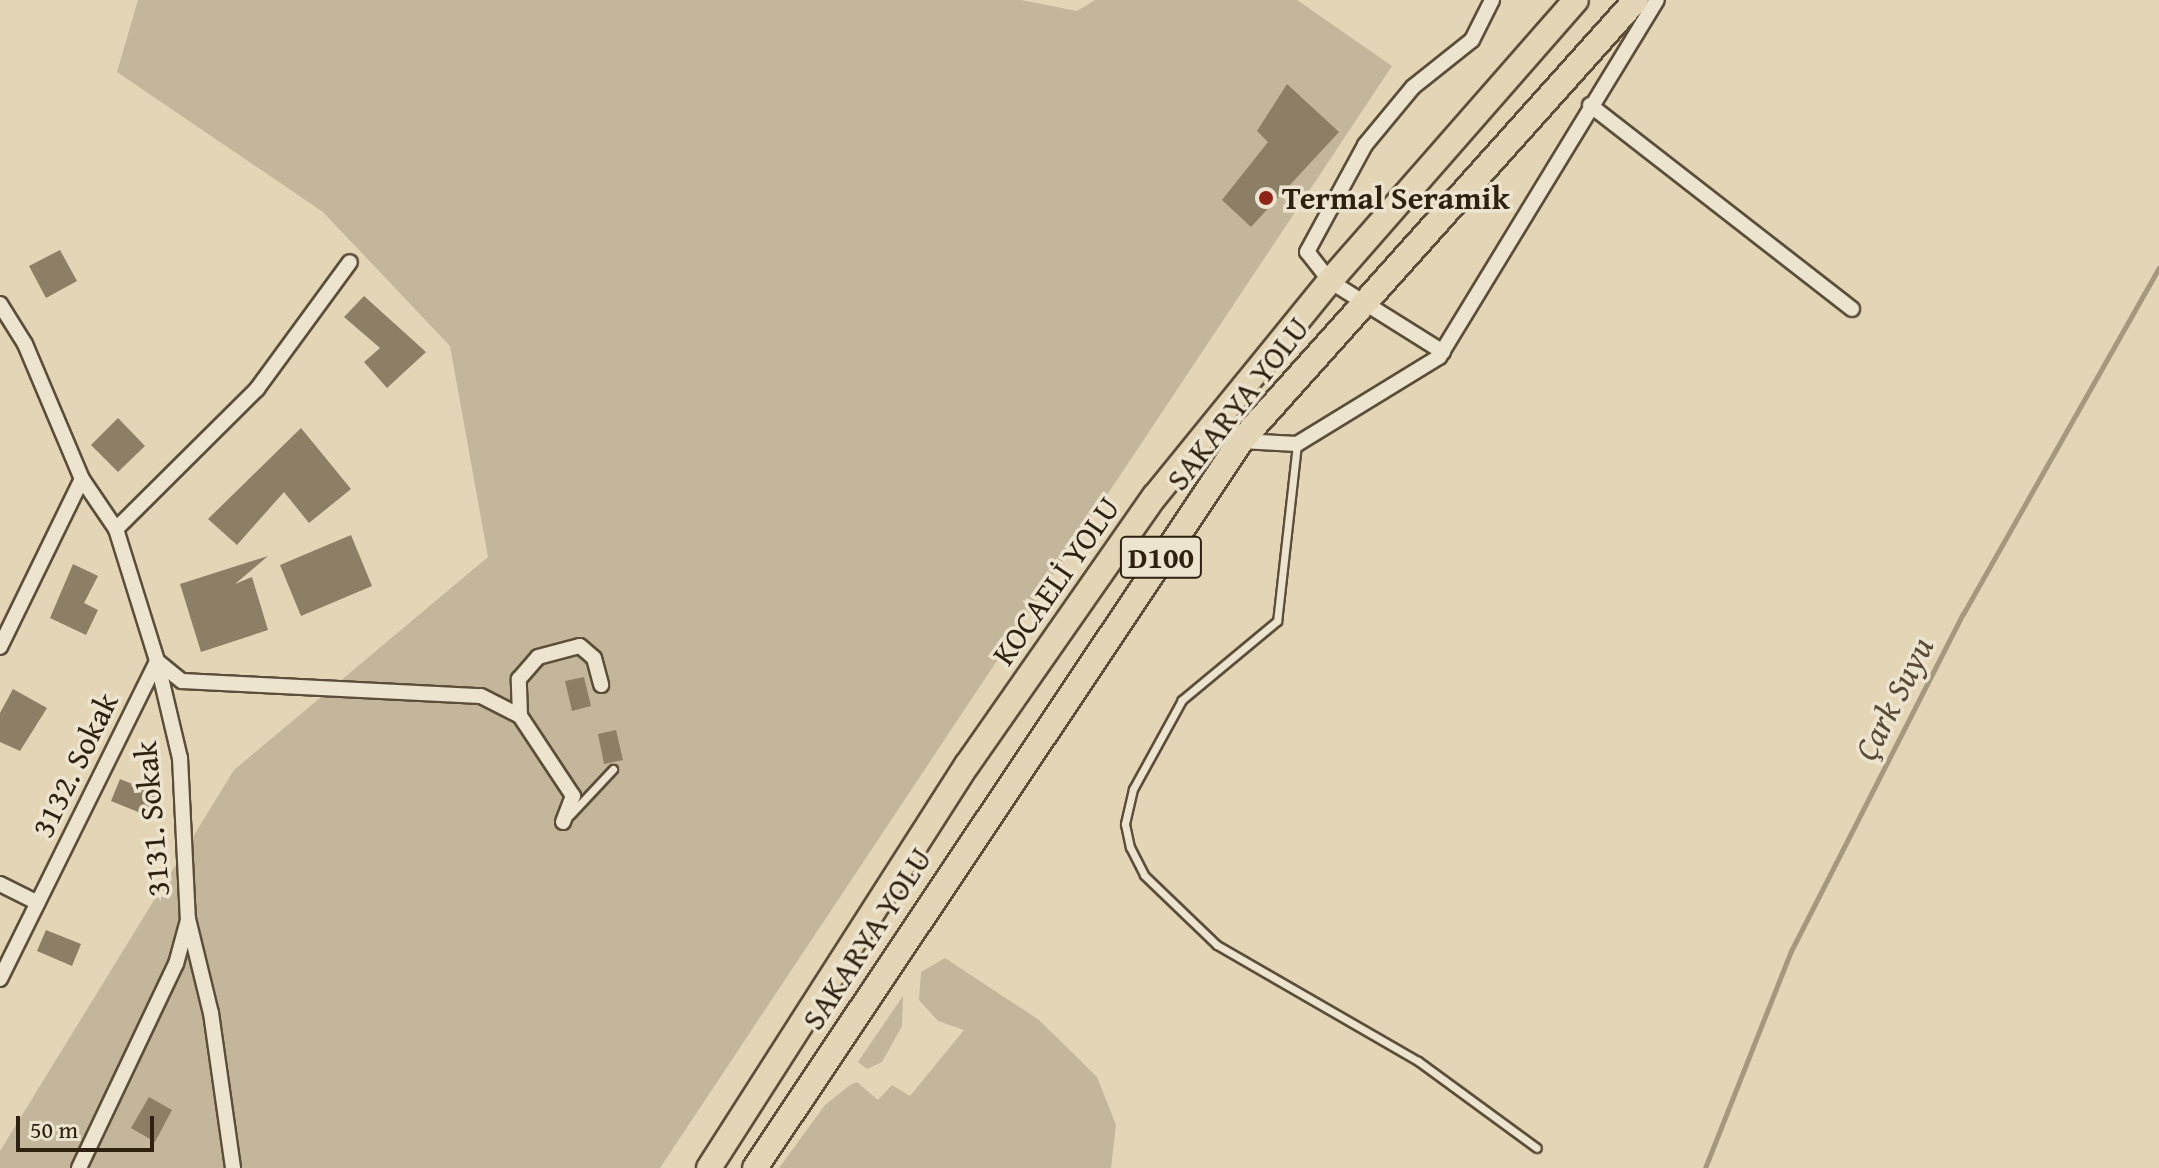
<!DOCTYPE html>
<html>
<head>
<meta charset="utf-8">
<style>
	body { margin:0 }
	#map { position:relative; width:2159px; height:1168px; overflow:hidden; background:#e3d5b6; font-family:"Gentium Book Plus",serif }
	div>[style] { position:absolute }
	.green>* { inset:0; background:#c4b69a }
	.stream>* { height:5px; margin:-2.5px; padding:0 2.5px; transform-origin:2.5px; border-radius:2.5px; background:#a6987d }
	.building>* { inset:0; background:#8d7f66 }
	.roads { filter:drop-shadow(2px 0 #5c4e39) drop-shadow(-2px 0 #5c4e39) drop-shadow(0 2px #5c4e39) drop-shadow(0 -2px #5c4e39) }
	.service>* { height:7px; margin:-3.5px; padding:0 3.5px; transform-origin:3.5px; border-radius:3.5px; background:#ede4d0 }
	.minor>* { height:14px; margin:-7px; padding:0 7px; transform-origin:7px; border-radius:7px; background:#ede4d0 }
	.trunk>* { height:24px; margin:-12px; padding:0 12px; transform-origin:12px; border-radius:12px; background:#e3d5b6 }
	.dots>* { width:22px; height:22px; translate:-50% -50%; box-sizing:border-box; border:4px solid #ede4d0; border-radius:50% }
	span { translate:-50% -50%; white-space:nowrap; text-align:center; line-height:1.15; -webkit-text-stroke:7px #ede4d0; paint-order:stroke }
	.shield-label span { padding:2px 6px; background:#ede4d0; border:2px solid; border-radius:6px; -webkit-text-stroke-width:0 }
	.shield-label { font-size:30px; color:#2f210f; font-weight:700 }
	.poi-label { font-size:32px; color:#2f210f; font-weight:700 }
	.left { translate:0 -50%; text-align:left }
	.street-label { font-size:32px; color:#2f210f }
	.water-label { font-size:34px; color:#594b36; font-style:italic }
	.scale { position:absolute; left:16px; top:1116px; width:138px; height:36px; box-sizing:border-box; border:4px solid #2f210f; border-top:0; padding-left:10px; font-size:24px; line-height:28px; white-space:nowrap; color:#2f210f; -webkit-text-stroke:6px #ede4d0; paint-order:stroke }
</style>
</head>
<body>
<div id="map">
	<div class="green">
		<div style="clip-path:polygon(138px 0,1021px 0,1077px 11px,1095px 0,1297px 0,1392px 66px,660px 1168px,0 1168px,0 1151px,234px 770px,488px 557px,450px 346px,323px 212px,117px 72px)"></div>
		<div style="clip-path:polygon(945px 958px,1039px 1020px,1097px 1077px,1116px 1125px,1111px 1168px,779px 1168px,825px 1105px,850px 1085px,857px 1082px,878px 1100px,892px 1085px,910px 1096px,964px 1030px,938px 1021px,919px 1000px,921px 972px)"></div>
		<div style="clip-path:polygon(903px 996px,902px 1026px,882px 1062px,867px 1069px,858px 1062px)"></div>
	</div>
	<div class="stream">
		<div style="left:1705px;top:1168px;width:233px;rotate:-68.4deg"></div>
		<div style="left:1791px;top:951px;width:378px;rotate:-63deg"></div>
		<div style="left:1963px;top:614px;width:398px;rotate:-60.5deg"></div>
	</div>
	<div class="building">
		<div style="clip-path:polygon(1287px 84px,1339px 132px,1251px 227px,1222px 200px,1268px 142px,1257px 131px)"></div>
		<div style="clip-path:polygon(60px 250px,77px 281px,46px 298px,29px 266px)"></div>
		<div style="clip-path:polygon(364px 296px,426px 352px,387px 388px,364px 362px,380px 348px,344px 317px)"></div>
		<div style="clip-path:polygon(118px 418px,145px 446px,118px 472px,91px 445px)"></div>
		<div style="clip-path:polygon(301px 428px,351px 489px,309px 523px,284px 492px,237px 545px,208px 519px)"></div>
		<div style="clip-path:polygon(351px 535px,372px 586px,301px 616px,280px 565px)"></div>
		<div style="clip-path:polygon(268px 556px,235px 584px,252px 577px,268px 630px,201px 652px,180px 584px)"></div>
		<div style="clip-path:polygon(73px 564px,98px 576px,84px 603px,98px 610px,86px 635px,50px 618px)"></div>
		<div style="clip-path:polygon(584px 677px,591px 706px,572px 711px,565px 681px)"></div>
		<div style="clip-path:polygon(13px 689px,47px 708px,20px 751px,0 742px,0 713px)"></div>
		<div style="clip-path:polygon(616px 730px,623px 760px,604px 764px,598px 734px)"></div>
		<div style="clip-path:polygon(120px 779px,157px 794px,148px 816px,111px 801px)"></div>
		<div style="clip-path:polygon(46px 930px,81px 944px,72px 966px,37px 951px)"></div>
		<div style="clip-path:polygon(149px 1097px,172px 1110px,155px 1142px,131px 1128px)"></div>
	</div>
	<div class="roads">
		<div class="service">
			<div style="left:1297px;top:444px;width:178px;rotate:96.4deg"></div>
			<div style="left:1277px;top:621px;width:124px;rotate:140.3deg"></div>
			<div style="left:1182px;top:700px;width:102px;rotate:118.8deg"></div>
			<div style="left:1133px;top:789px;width:36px;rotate:103deg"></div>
			<div style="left:1125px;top:824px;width:24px;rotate:78deg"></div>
			<div style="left:1130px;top:847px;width:31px;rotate:63deg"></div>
			<div style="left:1144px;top:875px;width:101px;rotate:43.8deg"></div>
			<div style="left:1217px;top:945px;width:232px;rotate:30deg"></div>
			<div style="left:1418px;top:1061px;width:147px;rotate:36.2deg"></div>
			<div style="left:570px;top:815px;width:63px;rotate:-46.9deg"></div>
		</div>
		<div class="minor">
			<div style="left:1590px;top:105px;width:332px;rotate:37.9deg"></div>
			<div style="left:0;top:304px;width:47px;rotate:58deg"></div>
			<div style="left:25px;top:344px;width:147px;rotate:67.1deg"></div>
			<div style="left:82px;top:479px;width:60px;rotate:55.8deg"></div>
			<div style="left:116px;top:529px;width:138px;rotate:72.7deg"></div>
			<div style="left:157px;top:661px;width:100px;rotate:76.7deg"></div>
			<div style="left:180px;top:758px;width:161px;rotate:87.2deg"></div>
			<div style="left:188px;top:919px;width:97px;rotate:76.3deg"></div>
			<div style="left:211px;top:1013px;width:157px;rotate:81.9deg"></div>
			<div style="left:1443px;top:352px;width:133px;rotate:-147.9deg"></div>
			<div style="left:1330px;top:281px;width:37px;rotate:-128deg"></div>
			<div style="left:1307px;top:252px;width:122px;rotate:-61.5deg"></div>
			<div style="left:1365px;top:145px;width:75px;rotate:-50.4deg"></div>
			<div style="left:1413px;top:87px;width:75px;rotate:-38.5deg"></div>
			<div style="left:1472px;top:40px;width:45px;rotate:-63.4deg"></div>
			<div style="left:1241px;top:441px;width:56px;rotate:3.1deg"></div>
			<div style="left:1297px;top:444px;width:167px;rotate:-31.5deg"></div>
			<div style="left:1439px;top:357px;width:418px;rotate:-58.6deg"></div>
			<div style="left:116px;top:529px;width:199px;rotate:-44.8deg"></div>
			<div style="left:257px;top:389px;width:157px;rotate:-53.8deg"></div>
			<div style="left:0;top:647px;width:187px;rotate:-64deg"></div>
			<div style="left:563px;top:822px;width:28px;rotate:-69deg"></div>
			<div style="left:573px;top:796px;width:96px;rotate:-123.5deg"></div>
			<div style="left:520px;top:716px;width:37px;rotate:-92deg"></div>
			<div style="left:519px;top:679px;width:29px;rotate:-49deg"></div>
			<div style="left:538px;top:657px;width:43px;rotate:-14.7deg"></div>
			<div style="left:580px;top:646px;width:18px;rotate:41deg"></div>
			<div style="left:594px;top:658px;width:28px;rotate:75deg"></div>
			<div style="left:0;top:884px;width:42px;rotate:26.6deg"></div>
			<div style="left:0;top:979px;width:355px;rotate:-63.7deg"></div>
			<div style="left:157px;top:661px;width:32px;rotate:39deg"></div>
			<div style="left:182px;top:681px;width:299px;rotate:2.9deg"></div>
			<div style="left:481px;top:696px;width:44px;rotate:27.1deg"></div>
			<div style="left:79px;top:1168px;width:226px;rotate:-64.6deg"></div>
			<div style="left:176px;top:964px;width:46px;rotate:-74.7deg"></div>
		</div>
		<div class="trunk">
			<div style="left:709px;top:1168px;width:479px;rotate:-57.4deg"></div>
			<div style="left:967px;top:765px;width:328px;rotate:-55.1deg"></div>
			<div style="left:1155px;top:496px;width:277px;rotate:-50.9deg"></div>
			<div style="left:1330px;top:281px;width:373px;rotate:-48.8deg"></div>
			<div style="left:755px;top:1168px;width:874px;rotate:-56.24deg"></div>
			<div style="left:1241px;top:441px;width:592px;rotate:-48.15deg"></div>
		</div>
	</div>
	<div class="dots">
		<div style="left:1266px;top:198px;background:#8f2418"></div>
	</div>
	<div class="shield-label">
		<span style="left:1161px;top:557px">D100</span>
	</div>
	<div class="poi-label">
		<span class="left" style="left:1282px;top:198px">Termal Seramik</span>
	</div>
	<div class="street-label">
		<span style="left:1238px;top:404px;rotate:-52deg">SAKARYA YOLU</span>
		<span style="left:1056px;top:581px;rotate:-55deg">KOCAELİ YOLU</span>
		<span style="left:75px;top:765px;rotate:-64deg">3132. Sokak</span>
		<span style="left:152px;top:819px;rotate:-95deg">3131. Sokak</span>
		<span style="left:867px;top:939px;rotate:-57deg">SAKARYA YOLU</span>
	</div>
	<div class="water-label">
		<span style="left:1893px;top:698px;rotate:-63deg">Çark Suyu</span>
	</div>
	<div class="scale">50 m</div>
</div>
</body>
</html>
